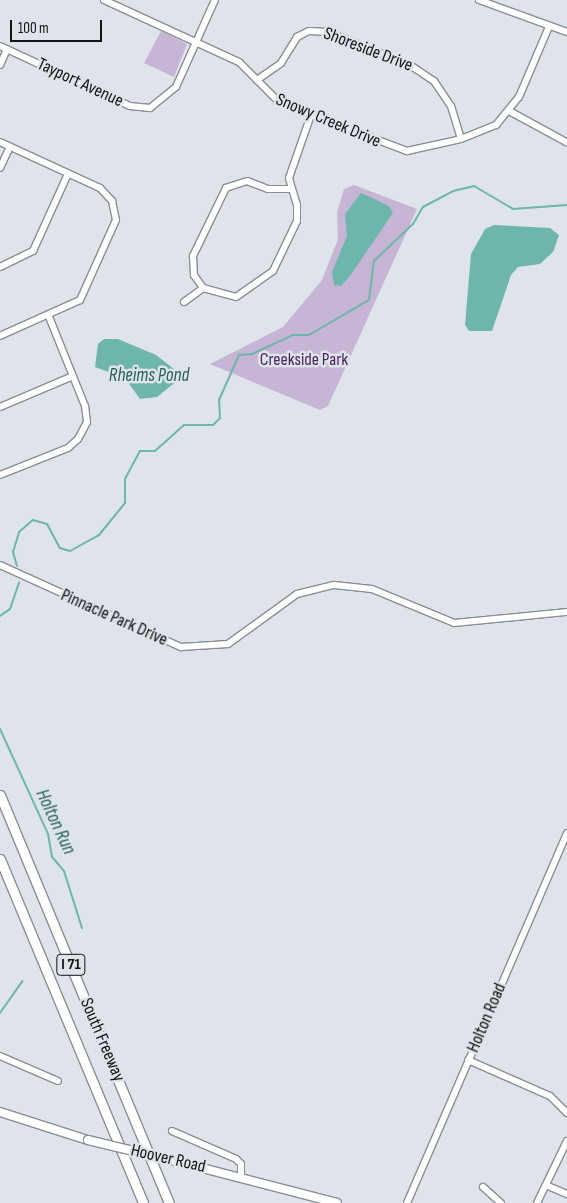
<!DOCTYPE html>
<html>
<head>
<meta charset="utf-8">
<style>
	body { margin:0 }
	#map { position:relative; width:567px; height:1203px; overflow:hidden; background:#dee4ea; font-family:"Sofia Sans Condensed",sans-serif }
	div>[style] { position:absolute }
	.green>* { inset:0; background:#c6b5d4 }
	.water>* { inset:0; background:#6eb6ac }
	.stream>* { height:2px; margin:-1px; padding:0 1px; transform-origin:1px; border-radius:1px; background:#6eb6ac }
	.roads { filter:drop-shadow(1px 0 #888e94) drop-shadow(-1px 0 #888e94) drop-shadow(0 1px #888e94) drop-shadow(0 -1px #888e94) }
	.minor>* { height:6px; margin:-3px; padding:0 3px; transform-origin:3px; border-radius:3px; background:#fff }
	.major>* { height:8px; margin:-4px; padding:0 4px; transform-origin:4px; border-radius:4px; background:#fff }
	.highway>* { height:9px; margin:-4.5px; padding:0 4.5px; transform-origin:4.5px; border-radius:4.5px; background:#fff }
	.bridges { filter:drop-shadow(1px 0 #888e94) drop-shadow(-1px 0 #888e94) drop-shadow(0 1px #888e94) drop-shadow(0 -1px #888e94) }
	.major-bridge>* { height:8px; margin:-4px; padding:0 4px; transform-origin:4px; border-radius:4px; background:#fff }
	span { translate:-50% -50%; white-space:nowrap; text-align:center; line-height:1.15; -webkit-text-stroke:5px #dee4ea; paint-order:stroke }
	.shield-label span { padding:1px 4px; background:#dee4ea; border:1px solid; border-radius:4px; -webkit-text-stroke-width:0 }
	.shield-label { font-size:16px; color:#111315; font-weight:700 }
	.street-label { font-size:18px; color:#111315 }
	.park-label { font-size:18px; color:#49255f }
	.water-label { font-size:19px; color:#246059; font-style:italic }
	.scale { position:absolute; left:10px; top:20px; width:92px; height:22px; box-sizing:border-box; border:2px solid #111315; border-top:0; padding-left:6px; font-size:15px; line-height:18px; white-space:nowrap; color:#111315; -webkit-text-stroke:4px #dee4ea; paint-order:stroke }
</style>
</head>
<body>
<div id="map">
	<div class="green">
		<div style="clip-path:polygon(161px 31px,187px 44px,174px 77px,144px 63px)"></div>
		<div style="clip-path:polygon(354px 185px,417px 209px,328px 406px,320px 410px,210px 364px,283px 327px,322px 280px,338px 239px,337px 212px,344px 189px)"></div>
	</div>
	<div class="water">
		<div style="clip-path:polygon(361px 193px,389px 206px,393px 213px,350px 276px,341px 286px,334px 285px,332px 272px,347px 236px,345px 214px)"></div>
		<div style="clip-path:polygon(494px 225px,550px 228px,559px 235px,553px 252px,540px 264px,518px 267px,511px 275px,492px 331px,469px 331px,465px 325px,471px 254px,485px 229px)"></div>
		<div style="clip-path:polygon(104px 339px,118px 339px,156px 355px,183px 376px,157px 397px,140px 399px,125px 378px,95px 367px,98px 344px)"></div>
	</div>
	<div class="stream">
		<div style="left:17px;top:566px;width:15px;rotate:-106deg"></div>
		<div style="left:13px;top:552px;width:21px;rotate:-73deg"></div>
		<div style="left:19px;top:532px;width:18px;rotate:-41deg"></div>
		<div style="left:33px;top:520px;width:15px;rotate:16deg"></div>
		<div style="left:47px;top:524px;width:27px;rotate:62deg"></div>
		<div style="left:60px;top:548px;width:10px;rotate:17deg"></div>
		<div style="left:70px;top:551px;width:33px;rotate:-29deg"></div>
		<div style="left:99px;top:535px;width:41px;rotate:-50.9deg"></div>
		<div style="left:125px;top:503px;width:24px;rotate:-90deg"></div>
		<div style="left:125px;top:479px;width:32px;rotate:-62deg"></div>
		<div style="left:140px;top:451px;width:15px"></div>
		<div style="left:155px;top:451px;width:39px;rotate:-42deg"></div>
		<div style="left:184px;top:425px;width:29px"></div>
		<div style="left:213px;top:425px;width:10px;rotate:-45deg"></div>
		<div style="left:220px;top:418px;width:18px;rotate:-93deg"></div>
		<div style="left:219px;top:400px;width:49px;rotate:-66deg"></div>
		<div style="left:239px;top:355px;width:13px;rotate:-4deg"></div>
		<div style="left:252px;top:354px;width:45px;rotate:-24.9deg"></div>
		<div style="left:293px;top:335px;width:16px"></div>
		<div style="left:309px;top:335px;width:69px;rotate:-30.3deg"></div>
		<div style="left:369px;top:300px;width:39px;rotate:-83deg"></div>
		<div style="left:374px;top:261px;width:54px;rotate:-43.5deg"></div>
		<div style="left:413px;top:224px;width:20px;rotate:-60deg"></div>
		<div style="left:423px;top:207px;width:34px;rotate:-28deg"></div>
		<div style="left:453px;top:191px;width:22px;rotate:-13deg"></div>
		<div style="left:474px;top:186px;width:45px;rotate:30.5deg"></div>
		<div style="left:513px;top:209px;width:54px;rotate:-4.2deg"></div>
		<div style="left:0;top:616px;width:12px;rotate:-35deg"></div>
		<div style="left:10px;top:609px;width:28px;rotate:-71deg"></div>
		<div style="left:0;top:729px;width:115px;rotate:65.4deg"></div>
		<div style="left:48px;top:834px;width:23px;rotate:80deg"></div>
		<div style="left:52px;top:857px;width:18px;rotate:49deg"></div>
		<div style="left:64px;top:871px;width:60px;rotate:72.5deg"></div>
		<div style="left:0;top:1013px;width:39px;rotate:-55deg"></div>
	</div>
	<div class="roads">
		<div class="minor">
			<div style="left:104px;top:0;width:149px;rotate:24.7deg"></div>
			<div style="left:239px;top:62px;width:58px;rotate:45deg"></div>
			<div style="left:280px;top:103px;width:136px;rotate:20.7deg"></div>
			<div style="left:407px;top:151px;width:55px;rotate:-12.5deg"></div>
			<div style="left:461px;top:139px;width:38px;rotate:-22deg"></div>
			<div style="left:496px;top:125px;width:36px;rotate:-51deg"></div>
			<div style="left:519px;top:97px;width:74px;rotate:-66.9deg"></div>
			<div style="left:479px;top:0;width:94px;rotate:20deg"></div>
			<div style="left:0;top:46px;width:143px;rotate:24.8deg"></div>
			<div style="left:130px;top:106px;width:20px;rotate:6deg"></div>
			<div style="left:150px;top:108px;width:33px;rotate:-39deg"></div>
			<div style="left:176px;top:87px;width:95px;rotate:-65.9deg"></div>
			<div style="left:0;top:65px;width:17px;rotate:-66deg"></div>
			<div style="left:257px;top:80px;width:29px;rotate:-35deg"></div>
			<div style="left:281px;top:63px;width:31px;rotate:-58deg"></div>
			<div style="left:297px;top:37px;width:13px;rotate:-27deg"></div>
			<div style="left:309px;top:31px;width:19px;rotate:3deg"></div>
			<div style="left:328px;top:32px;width:88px;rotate:21.9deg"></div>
			<div style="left:410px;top:65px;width:29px;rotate:34deg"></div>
			<div style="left:434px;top:81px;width:30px;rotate:56deg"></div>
			<div style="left:451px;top:106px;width:34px;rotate:73deg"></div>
			<div style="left:511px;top:112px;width:63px;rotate:28.6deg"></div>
			<div style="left:0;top:142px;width:110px;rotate:24.7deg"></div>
			<div style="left:100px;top:188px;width:18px;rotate:47deg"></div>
			<div style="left:112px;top:201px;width:19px;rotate:78deg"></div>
			<div style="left:116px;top:220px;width:88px;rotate:114.2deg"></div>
			<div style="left:80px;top:300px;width:88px;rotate:155.8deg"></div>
			<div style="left:0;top:168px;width:23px;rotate:-65deg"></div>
			<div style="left:292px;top:189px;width:24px;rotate:180deg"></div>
			<div style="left:268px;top:189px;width:22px;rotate:-159deg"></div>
			<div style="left:247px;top:181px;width:22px;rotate:162deg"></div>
			<div style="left:226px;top:188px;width:76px;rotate:115.9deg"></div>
			<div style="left:193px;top:256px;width:19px;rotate:87deg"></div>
			<div style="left:194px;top:275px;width:16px;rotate:55deg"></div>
			<div style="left:203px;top:288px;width:34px;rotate:15deg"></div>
			<div style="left:236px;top:297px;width:45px;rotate:-35.1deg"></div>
			<div style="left:273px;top:271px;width:55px;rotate:-64.4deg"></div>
			<div style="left:297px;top:221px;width:16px;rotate:-90deg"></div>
			<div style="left:297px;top:205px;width:17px;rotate:-107deg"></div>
			<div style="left:292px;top:189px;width:11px;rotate:-105deg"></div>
			<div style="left:289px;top:178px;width:67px;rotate:-70.8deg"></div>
			<div style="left:0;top:267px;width:37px;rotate:-26deg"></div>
			<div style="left:33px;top:251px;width:85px;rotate:-65.6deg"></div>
			<div style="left:184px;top:302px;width:24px;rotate:-36deg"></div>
			<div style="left:0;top:407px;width:79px;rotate:-23deg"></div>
			<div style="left:0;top:475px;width:73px;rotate:-21.7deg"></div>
			<div style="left:68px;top:448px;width:13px;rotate:-42deg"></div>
			<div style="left:78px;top:439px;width:19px;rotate:-62deg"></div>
			<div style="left:87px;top:422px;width:16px;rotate:-97deg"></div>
			<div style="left:85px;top:406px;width:96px;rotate:-112deg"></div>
			<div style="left:0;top:565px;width:199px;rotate:24.4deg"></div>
			<div style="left:181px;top:647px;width:47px;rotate:-3.7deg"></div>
			<div style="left:228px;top:644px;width:85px;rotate:-35.9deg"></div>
			<div style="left:297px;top:594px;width:38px;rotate:-14deg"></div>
			<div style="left:334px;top:585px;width:38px;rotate:6deg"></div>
			<div style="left:372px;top:589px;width:89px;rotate:22.5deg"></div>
			<div style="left:454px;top:623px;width:114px;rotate:-5.6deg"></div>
			<div style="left:0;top:1056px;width:63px;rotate:23.3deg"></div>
			<div style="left:468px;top:1060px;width:90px;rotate:23.7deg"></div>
			<div style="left:550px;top:1096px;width:24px;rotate:45deg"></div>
			<div style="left:172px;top:1131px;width:70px;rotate:23.6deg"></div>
			<div style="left:236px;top:1159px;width:7px;rotate:45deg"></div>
			<div style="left:241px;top:1164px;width:12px;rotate:90deg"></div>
			<div style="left:548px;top:1186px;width:21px;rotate:23deg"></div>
			<div style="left:483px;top:1187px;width:24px;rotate:42deg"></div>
			<div style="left:407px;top:1203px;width:403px;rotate:-66.6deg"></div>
			<div style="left:537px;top:1203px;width:69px;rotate:-64.2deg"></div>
		</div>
		<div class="major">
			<div style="left:0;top:1112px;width:92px;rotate:17.7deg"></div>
			<div style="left:179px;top:1162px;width:163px;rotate:14.5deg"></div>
		</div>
		<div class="highway">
			<div style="left:0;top:795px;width:442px;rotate:67.5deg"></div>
			<div style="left:0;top:859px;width:373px;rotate:67.4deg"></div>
		</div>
	</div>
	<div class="bridges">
		<div class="major-bridge">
			<div style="left:88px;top:1140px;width:94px;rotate:13.6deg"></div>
		</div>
	</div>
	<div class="shield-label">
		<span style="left:71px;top:965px">I 71</span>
	</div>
	<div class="street-label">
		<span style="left:368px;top:50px;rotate:21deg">Shoreside Drive</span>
		<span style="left:80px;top:83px;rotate:25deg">Tayport Avenue</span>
		<span style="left:328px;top:121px;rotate:23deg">Snowy Creek Drive</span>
		<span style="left:114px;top:618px;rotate:24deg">Pinnacle Park Drive</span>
		<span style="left:487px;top:1018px;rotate:-67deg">Holton Road</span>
		<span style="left:102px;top:1040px;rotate:67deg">South Freeway</span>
		<span style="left:168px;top:1159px;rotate:13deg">Hoover Road</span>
	</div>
	<div class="park-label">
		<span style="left:304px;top:360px">Creekside Park</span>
	</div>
	<div class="water-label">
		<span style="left:149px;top:376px">Rheims Pond</span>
		<span style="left:55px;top:822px;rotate:65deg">Holton Run</span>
	</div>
	<div class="scale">100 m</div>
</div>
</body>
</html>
